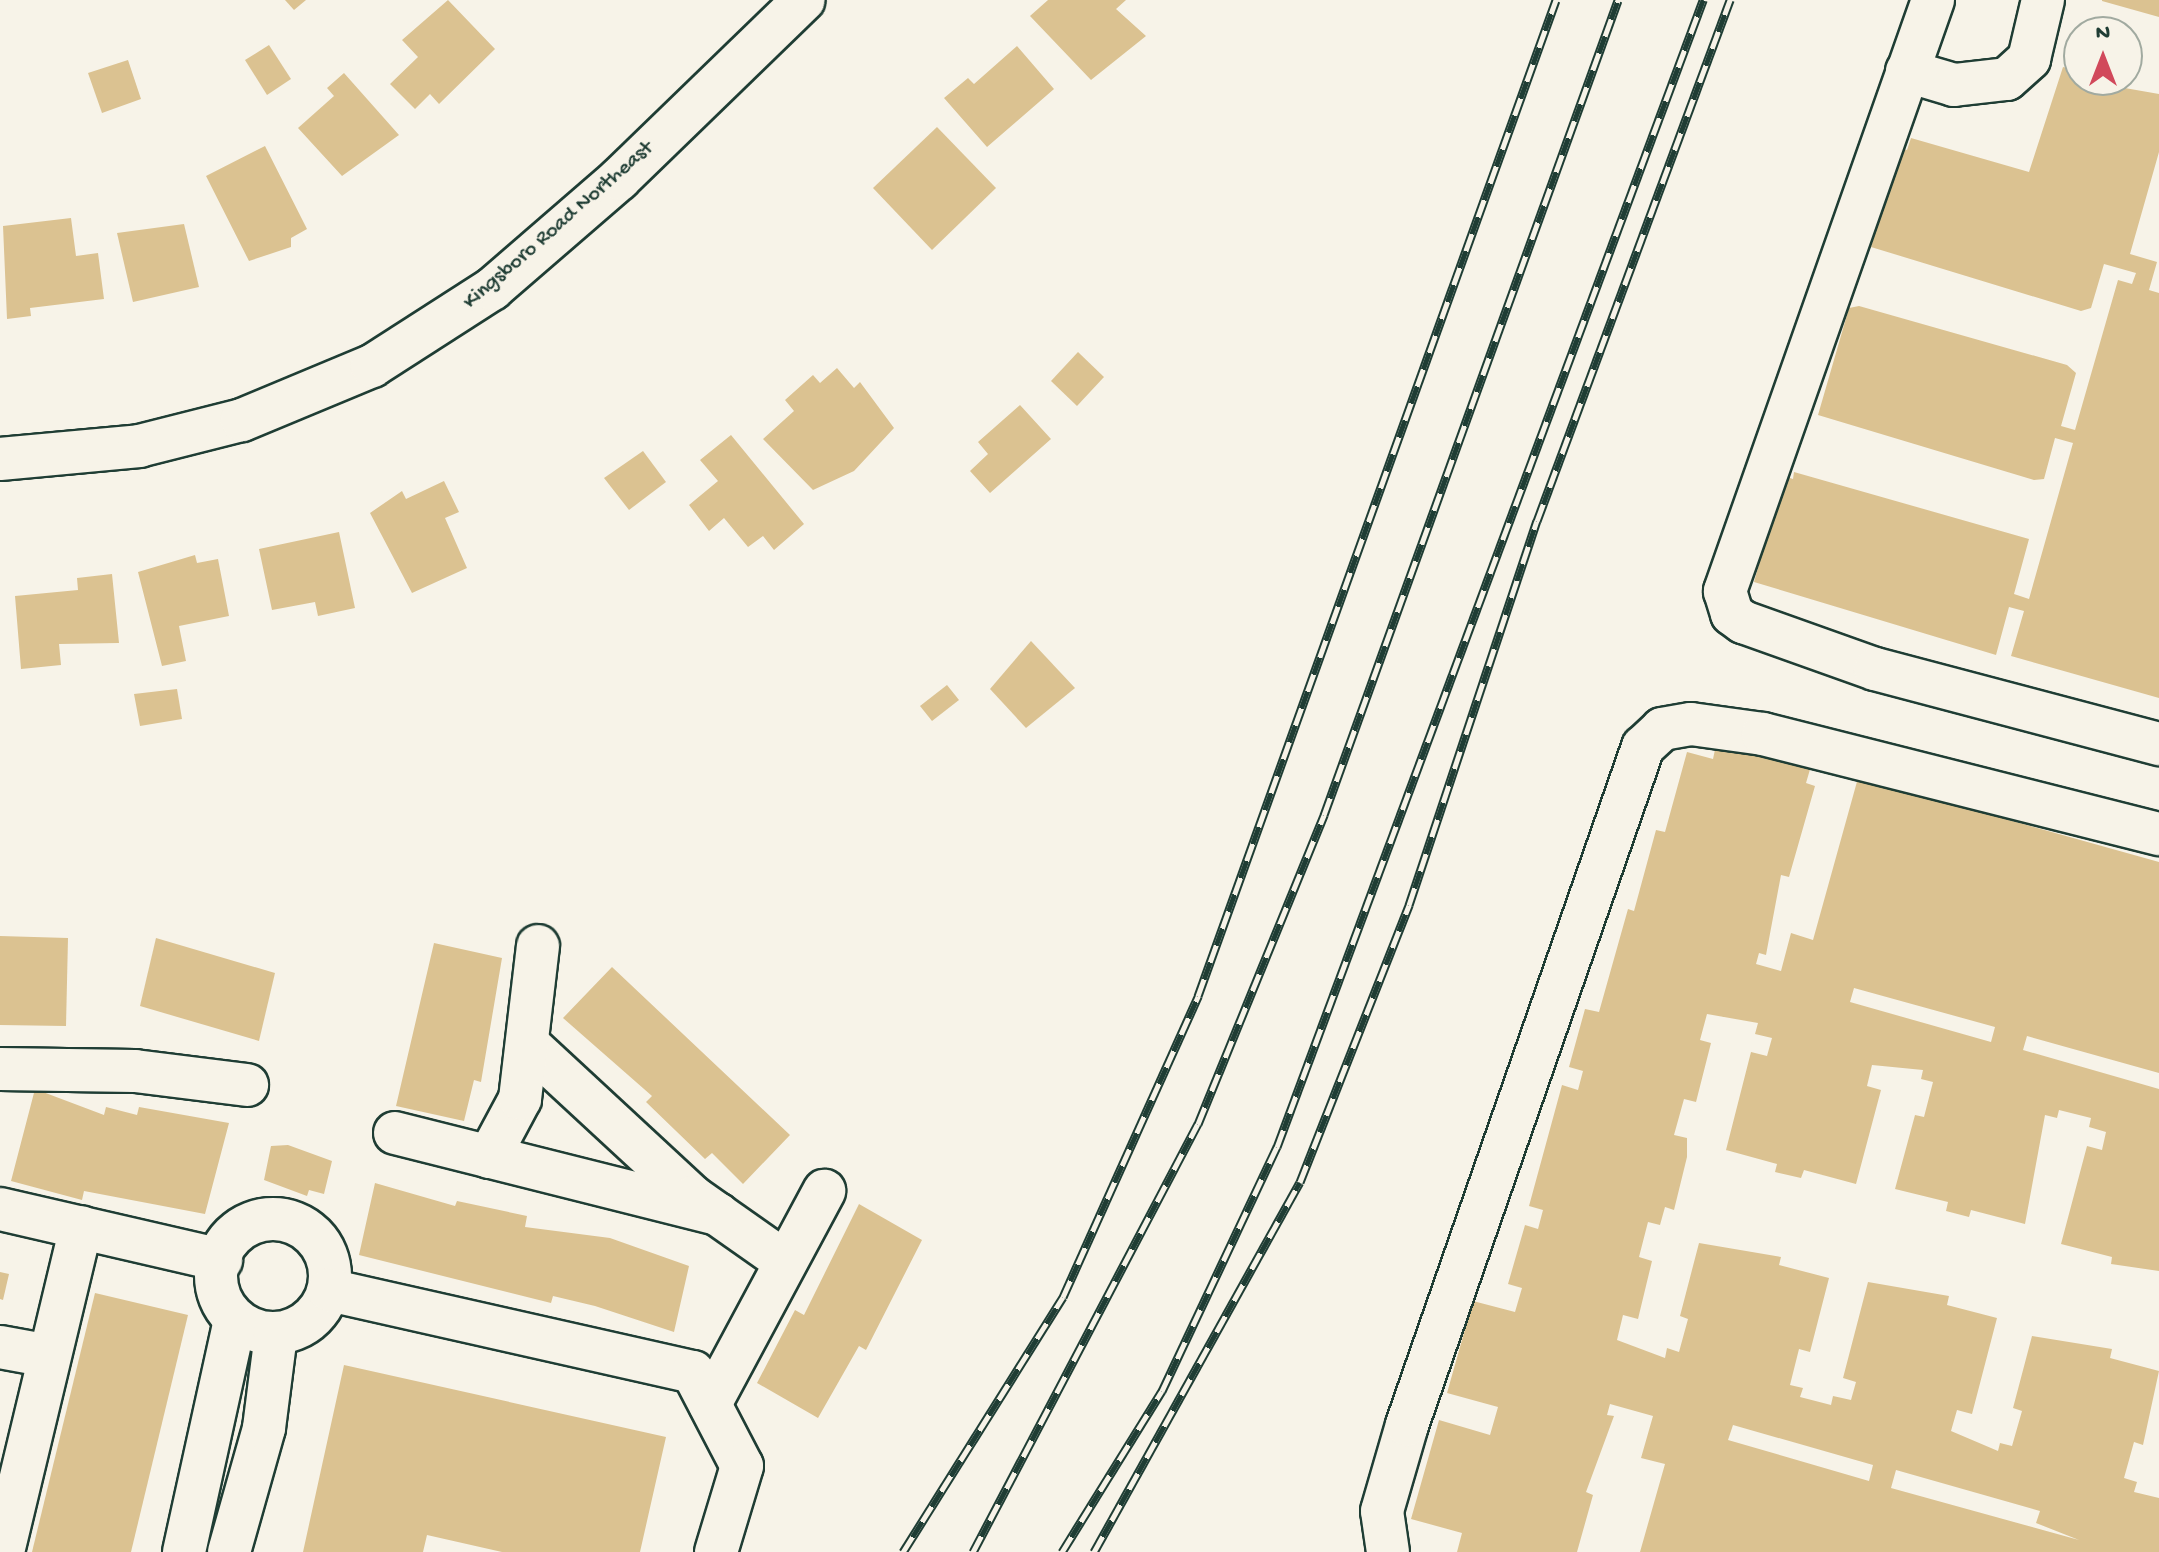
<!DOCTYPE html>
<html>
<head>
<meta charset="utf-8">
<style>
	body { margin:0 }
	#map { position:relative; width:2159px; height:1552px; overflow:hidden; background:#f7f3e8; font-family:"Gochi Hand",sans-serif }
	div>[style] { position:absolute }
	.building>* { inset:0; background:#dbc291 }
	.roads { filter:drop-shadow(2px 0 #1f3d34) drop-shadow(-2px 0 #1f3d34) drop-shadow(0 2px #1f3d34) drop-shadow(0 -2px #1f3d34) }
	.minor>* { height:42px; margin:-21px; padding:0 21px; transform-origin:21px; border-radius:21px; background:#f7f3e8 }
	.minor>.ring { margin:-21px; padding:0; box-sizing:content-box; background:none; border:42px solid #f7f3e8; border-radius:50% }
	.rail>* { height:9px; margin-top:-4.5px; transform-origin:0; background:repeating-linear-gradient(90deg,#f7f3e8 0 18px,#1f3d34 0 36px); box-sizing:border-box; border-block:2px solid #1f3d34 }
	span { translate:-50% -50%; white-space:nowrap; text-align:center; line-height:1.15; -webkit-text-stroke:7px #f7f3e8; paint-order:stroke }
	.street-label { font-size:22px; color:#1f3d34 }
	.north { position:absolute; left:2063px; top:16px; width:80px; height:80px; box-sizing:border-box; background:#f7f3e8; border:2px solid #a1aaa0; border-radius:50%; rotate:0deg; font-size:22px; font-weight:700; line-height:32px; text-align:center; color:#1f3d34 }
	.north::after { content:''; display:block; margin:auto; width:28px; height:36px; background:#d1495b; clip-path:polygon(50% 0,100% 100%,50% 72%,0 100%) }
</style>
</head>
<body>
<div id="map">
	<div class="building">
		<div style="clip-path:polygon(285px 0,306px 0,294px 10px)"></div>
		<div style="clip-path:polygon(448px 0,495px 49px,439px 104px,430px 94px,415px 109px,390px 84px,418px 57px,402px 40px)"></div>
		<div style="clip-path:polygon(1048px 0,1126px 0,1116px 9px,1146px 36px,1091px 80px,1030px 16px)"></div>
		<div style="clip-path:polygon(2102px 0,2159px 0,2159px 17px,2102px 1px)"></div>
		<div style="clip-path:polygon(269px 45px,291px 79px,267px 95px,245px 60px)"></div>
		<div style="clip-path:polygon(1017px 46px,1054px 89px,987px 147px,944px 98px,968px 78px,974px 84px)"></div>
		<div style="clip-path:polygon(128px 60px,141px 99px,102px 113px,88px 73px)"></div>
		<div style="clip-path:polygon(2063px 67px,2079px 71px,2079px 80px,2159px 94px,2159px 152px,2130px 254px,2157px 262px,2149px 290px,2159px 293px,2159px 698px,2011px 656px,2024px 611px,2009px 607px,1996px 655px,1754px 582px,1784px 476px,1793px 479px,1794px 472px,2029px 539px,2014px 594px,2029px 599px,2073px 443px,2055px 438px,2044px 479px,2034px 480px,1818px 415px,1849px 308px,1859px 306px,2067px 365px,2076px 373px,2061px 426px,2075px 430px,2118px 280px,2132px 284px,2136px 273px,2104px 264px,2091px 308px,2081px 311px,1871px 247px,1900px 148px,1907px 150px,1911px 138px,2029px 172px)"></div>
		<div style="clip-path:polygon(344px 73px,399px 135px,342px 176px,298px 128px,334px 96px,327px 88px)"></div>
		<div style="clip-path:polygon(937px 127px,996px 188px,932px 250px,873px 188px)"></div>
		<div style="clip-path:polygon(265px 146px,307px 229px,291px 238px,291px 247px,249px 261px,206px 176px)"></div>
		<div style="clip-path:polygon(71px 218px,76px 256px,98px 253px,104px 299px,30px 308px,31px 316px,7px 319px,3px 226px)"></div>
		<div style="clip-path:polygon(184px 224px,199px 287px,133px 302px,117px 233px)"></div>
		<div style="clip-path:polygon(1078px 352px,1104px 377px,1077px 406px,1051px 381px)"></div>
		<div style="clip-path:polygon(837px 368px,854px 388px,860px 382px,894px 428px,854px 471px,813px 490px,763px 439px,794px 411px,785px 400px,813px 375px,820px 383px)"></div>
		<div style="clip-path:polygon(1020px 405px,1051px 439px,990px 493px,970px 471px,988px 454px,978px 442px)"></div>
		<div style="clip-path:polygon(731px 435px,804px 524px,774px 550px,763px 536px,748px 547px,724px 518px,709px 531px,689px 505px,718px 481px,700px 460px)"></div>
		<div style="clip-path:polygon(643px 451px,666px 482px,629px 510px,604px 478px)"></div>
		<div style="clip-path:polygon(444px 481px,459px 512px,445px 518px,467px 568px,412px 593px,370px 513px,402px 491px,406px 499px)"></div>
		<div style="clip-path:polygon(339px 532px,355px 608px,318px 616px,315px 602px,272px 610px,259px 549px)"></div>
		<div style="clip-path:polygon(195px 555px,197px 563px,218px 559px,229px 616px,179px 626px,186px 661px,162px 666px,138px 572px)"></div>
		<div style="clip-path:polygon(112px 574px,119px 643px,59px 644px,61px 665px,21px 669px,15px 596px,78px 590px,77px 578px)"></div>
		<div style="clip-path:polygon(1031px 641px,1075px 688px,1026px 728px,990px 689px)"></div>
		<div style="clip-path:polygon(947px 685px,959px 700px,932px 721px,920px 706px)"></div>
		<div style="clip-path:polygon(177px 689px,182px 719px,140px 726px,134px 694px)"></div>
		<div style="clip-path:polygon(evenodd,1716px 745px,1811px 766px,1806px 783px,1815px 786px,1789px 877px,1781px 875px,1766px 955px,1759px 953px,1756px 964px,1781px 971px,1791px 933px,1813px 940px,1858px 778px,2159px 862px,2159px 1073px,2027px 1036px,2023px 1050px,2159px 1089px,2159px 1271px,2111px 1264px,2112px 1257px,2061px 1244px,2087px 1146px,2102px 1150px,2106px 1132px,2089px 1127px,2091px 1118px,2059px 1110px,2057px 1118px,2045px 1115px,2025px 1224px,1971px 1210px,1969px 1217px,1946px 1211px,1948px 1202px,1895px 1189px,1915px 1115px,1924px 1117px,1933px 1082px,1921px 1079px,1923px 1070px,1872px 1065px,1867px 1086px,1881px 1090px,1856px 1184px,1804px 1170px,1801px 1178px,1775px 1172px,1777px 1164px,1726px 1150px,1751px 1052px,1767px 1056px,1772px 1038px,1755px 1034px,1758px 1023px,1707px 1014px,1700px 1040px,1711px 1043px,1696px 1102px,1684px 1099px,1674px 1135px,1687px 1138px,1687px 1157px,1674px 1210px,1665px 1207px,1660px 1225px,1648px 1222px,1639px 1257px,1652px 1261px,1638px 1319px,1623px 1315px,1617px 1340px,1665px 1358px,1667px 1348px,1679px 1352px,1688px 1319px,1680px 1316px,1699px 1243px,1781px 1257px,1779px 1265px,1829px 1278px,1810px 1352px,1799px 1349px,1790px 1385px,1803px 1388px,1800px 1397px,1831px 1405px,1833px 1396px,1851px 1400px,1856px 1382px,1843px 1378px,1868px 1282px,1949px 1296px,1947px 1305px,1997px 1318px,1972px 1414px,1957px 1410px,1951px 1431px,1998px 1451px,2000px 1443px,2012px 1446px,2022px 1411px,2013px 1408px,2032px 1336px,2112px 1349px,2110px 1358px,2159px 1371px,2143px 1445px,2134px 1442px,2124px 1478px,2137px 1482px,2134px 1492px,2159px 1498px,2159px 1552px,1640px 1552px,1665px 1464px,1641px 1458px,1653px 1416px,1610px 1404px,1607px 1415px,1614px 1416px,1586px 1492px,1593px 1495px,1577px 1552px,1457px 1552px,1462px 1533px,1411px 1519px,1439px 1420px,1490px 1435px,1498px 1407px,1447px 1393px,1473px 1301px,1515px 1312px,1522px 1288px,1508px 1284px,1525px 1225px,1538px 1229px,1543px 1210px,1529px 1206px,1562px 1085px,1578px 1090px,1583px 1071px,1569px 1067px,1585px 1009px,1599px 1012px,1628px 909px,1634px 911px,1656px 830px,1665px 832px,1687px 752px,1713px 759px,1716px 745px,1854px 988px,1995px 1027px,1991px 1042px,1850px 1002px,1854px 988px,1716px 745px,1733px 1425px,1873px 1465px,1869px 1481px,1728px 1440px,1733px 1425px,1716px 745px,1896px 1470px,2040px 1511px,2036px 1523px,2079px 1540px,1891px 1488px,1896px 1470px)"></div>
		<div style="clip-path:polygon(0 936px,68px 938px,66px 1026px,0 1025px)"></div>
		<div style="clip-path:polygon(156px 938px,275px 973px,259px 1041px,140px 1006px)"></div>
		<div style="clip-path:polygon(434px 943px,502px 958px,481px 1082px,474px 1080px,464px 1121px,396px 1106px)"></div>
		<div style="clip-path:polygon(612px 967px,790px 1135px,743px 1184px,712px 1153px,705px 1159px,646px 1102px,652px 1096px,563px 1018px)"></div>
		<div style="clip-path:polygon(35px 1089px,104px 1115px,106px 1107px,137px 1115px,139px 1107px,229px 1123px,205px 1214px,84px 1191px,82px 1200px,11px 1181px)"></div>
		<div style="clip-path:polygon(288px 1145px,332px 1161px,324px 1194px,309px 1190px,307px 1196px,264px 1180px,271px 1146px)"></div>
		<div style="clip-path:polygon(375px 1183px,455px 1206px,457px 1201px,527px 1216px,525px 1227px,610px 1238px,689px 1266px,674px 1332px,595px 1306px,553px 1296px,551px 1303px,359px 1255px)"></div>
		<div style="clip-path:polygon(859px 1204px,922px 1240px,866px 1350px,859px 1346px,818px 1418px,757px 1383px,795px 1310px,804px 1315px)"></div>
		<div style="clip-path:polygon(0 1272px,9px 1274px,3px 1300px,0 1299px)"></div>
		<div style="clip-path:polygon(95px 1293px,188px 1315px,131px 1552px,32px 1552px)"></div>
		<div style="clip-path:polygon(344px 1365px,666px 1437px,640px 1552px,502px 1552px,427px 1535px,423px 1552px,303px 1552px)"></div>
	</div>
	<div class="roads">
		<div class="minor">
			<div style="left:1933px;top:0;width:627px;rotate:109.39deg"></div>
			<div style="left:1725px;top:591px;width:24px;rotate:73deg"></div>
			<div style="left:1732px;top:614px;width:14px;rotate:36deg"></div>
			<div style="left:1743px;top:622px;width:140px;rotate:19.6deg"></div>
			<div style="left:1875px;top:669px;width:294px;rotate:14.8deg"></div>
			<div style="left:1907px;top:71px;width:49px;rotate:16.6deg"></div>
			<div style="left:1954px;top:85px;width:53px;rotate:-6.5deg"></div>
			<div style="left:2007px;top:79px;width:30px;rotate:-42deg"></div>
			<div style="left:2029px;top:59px;width:61px;rotate:-76.7deg"></div>
			<div style="left:0;top:459px;width:140px;rotate:-5.3deg"></div>
			<div style="left:139px;top:446px;width:106px;rotate:-14.2deg"></div>
			<div style="left:242px;top:420px;width:141px;rotate:-22.6deg"></div>
			<div style="left:372px;top:366px;width:143px;rotate:-32.7deg"></div>
			<div style="left:492px;top:289px;width:168px;rotate:-40.9deg"></div>
			<div style="left:619px;top:179px;width:257px;rotate:-44.1deg"></div>
			<div style="left:531px;top:1047px;width:221px;rotate:42.8deg"></div>
			<div style="left:693px;top:1197px;width:111px;rotate:35.1deg"></div>
			<div style="left:0;top:1069px;width:135px;rotate:0.8deg"></div>
			<div style="left:135px;top:1071px;width:113px;rotate:7.1deg"></div>
			<div style="left:395px;top:1133px;width:333px;rotate:14.1deg"></div>
			<div style="left:489px;top:1157px;width:66px;rotate:-61.9deg"></div>
			<div style="left:520px;top:1099px;width:154px;rotate:-83.3deg"></div>
			<div style="left:0;top:1209px;width:227px;rotate:13deg"></div>
			<div class="ring" style="left:216px;top:1219px;width:72px;height:72px"></div>
			<div style="left:329px;top:1290px;width:373px;rotate:12.7deg"></div>
			<div style="left:693px;top:1372px;width:106px;rotate:62.5deg"></div>
			<div style="left:742px;top:1466px;width:90px;rotate:106.8deg"></div>
			<div style="left:0;top:1347px;width:50px;rotate:10.4deg"></div>
			<div style="left:710px;top:1404px;width:242px;rotate:-61.8deg"></div>
			<div style="left:3px;top:1552px;width:334px;rotate:-76.5deg"></div>
			<div style="left:184px;top:1552px;width:238px;rotate:-77.6deg"></div>
			<div style="left:229px;top:1552px;width:129px;rotate:-74.2deg"></div>
			<div style="left:264px;top:1428px;width:95px;rotate:-82.7deg"></div>
			<div style="left:1388px;top:1552px;width:41px;rotate:-98.3deg"></div>
			<div style="left:1382px;top:1511px;width:90px;rotate:-73.8deg"></div>
			<div style="left:1407px;top:1425px;width:718px;rotate:-70.81deg"></div>
			<div style="left:1643px;top:747px;width:26px;rotate:-43deg"></div>
			<div style="left:1662px;top:729px;width:29px;rotate:-10deg"></div>
			<div style="left:1691px;top:724px;width:73px;rotate:7.9deg"></div>
			<div style="left:1763px;top:734px;width:408px;rotate:14.2deg"></div>
		</div>
	</div>
	<div class="rail">
		<div style="left:903px;top:1552px;width:301px;rotate:-57.9deg"></div>
		<div style="left:1063px;top:1297px;width:330px;rotate:-65.8deg"></div>
		<div style="left:1198px;top:996px;width:1058px;rotate:-70.23deg"></div>
		<div style="left:973px;top:1552px;width:484px;rotate:-62.3deg"></div>
		<div style="left:1198px;top:1124px;width:334px;rotate:-67.8deg"></div>
		<div style="left:1324px;top:815px;width:866px;rotate:-70.16deg"></div>
		<div style="left:1062px;top:1552px;width:190px;rotate:-58.2deg"></div>
		<div style="left:1162px;top:1391px;width:270px;rotate:-64.8deg"></div>
		<div style="left:1277px;top:1147px;width:1224px;rotate:-69.62deg"></div>
		<div style="left:1094px;top:1552px;width:423px;rotate:-60.9deg"></div>
		<div style="left:1300px;top:1182px;width:298px;rotate:-68.5deg"></div>
		<div style="left:1409px;top:905px;width:405px;rotate:-71.6deg"></div>
		<div style="left:1537px;top:521px;width:556px;rotate:-69.67deg"></div>
	</div>
	<div class="street-label">
		<span style="left:559px;top:226px;rotate:-41deg">Kingsboro Road Northeast</span>
	</div>
	<div class="north">N</div>
</div>
</body>
</html>
